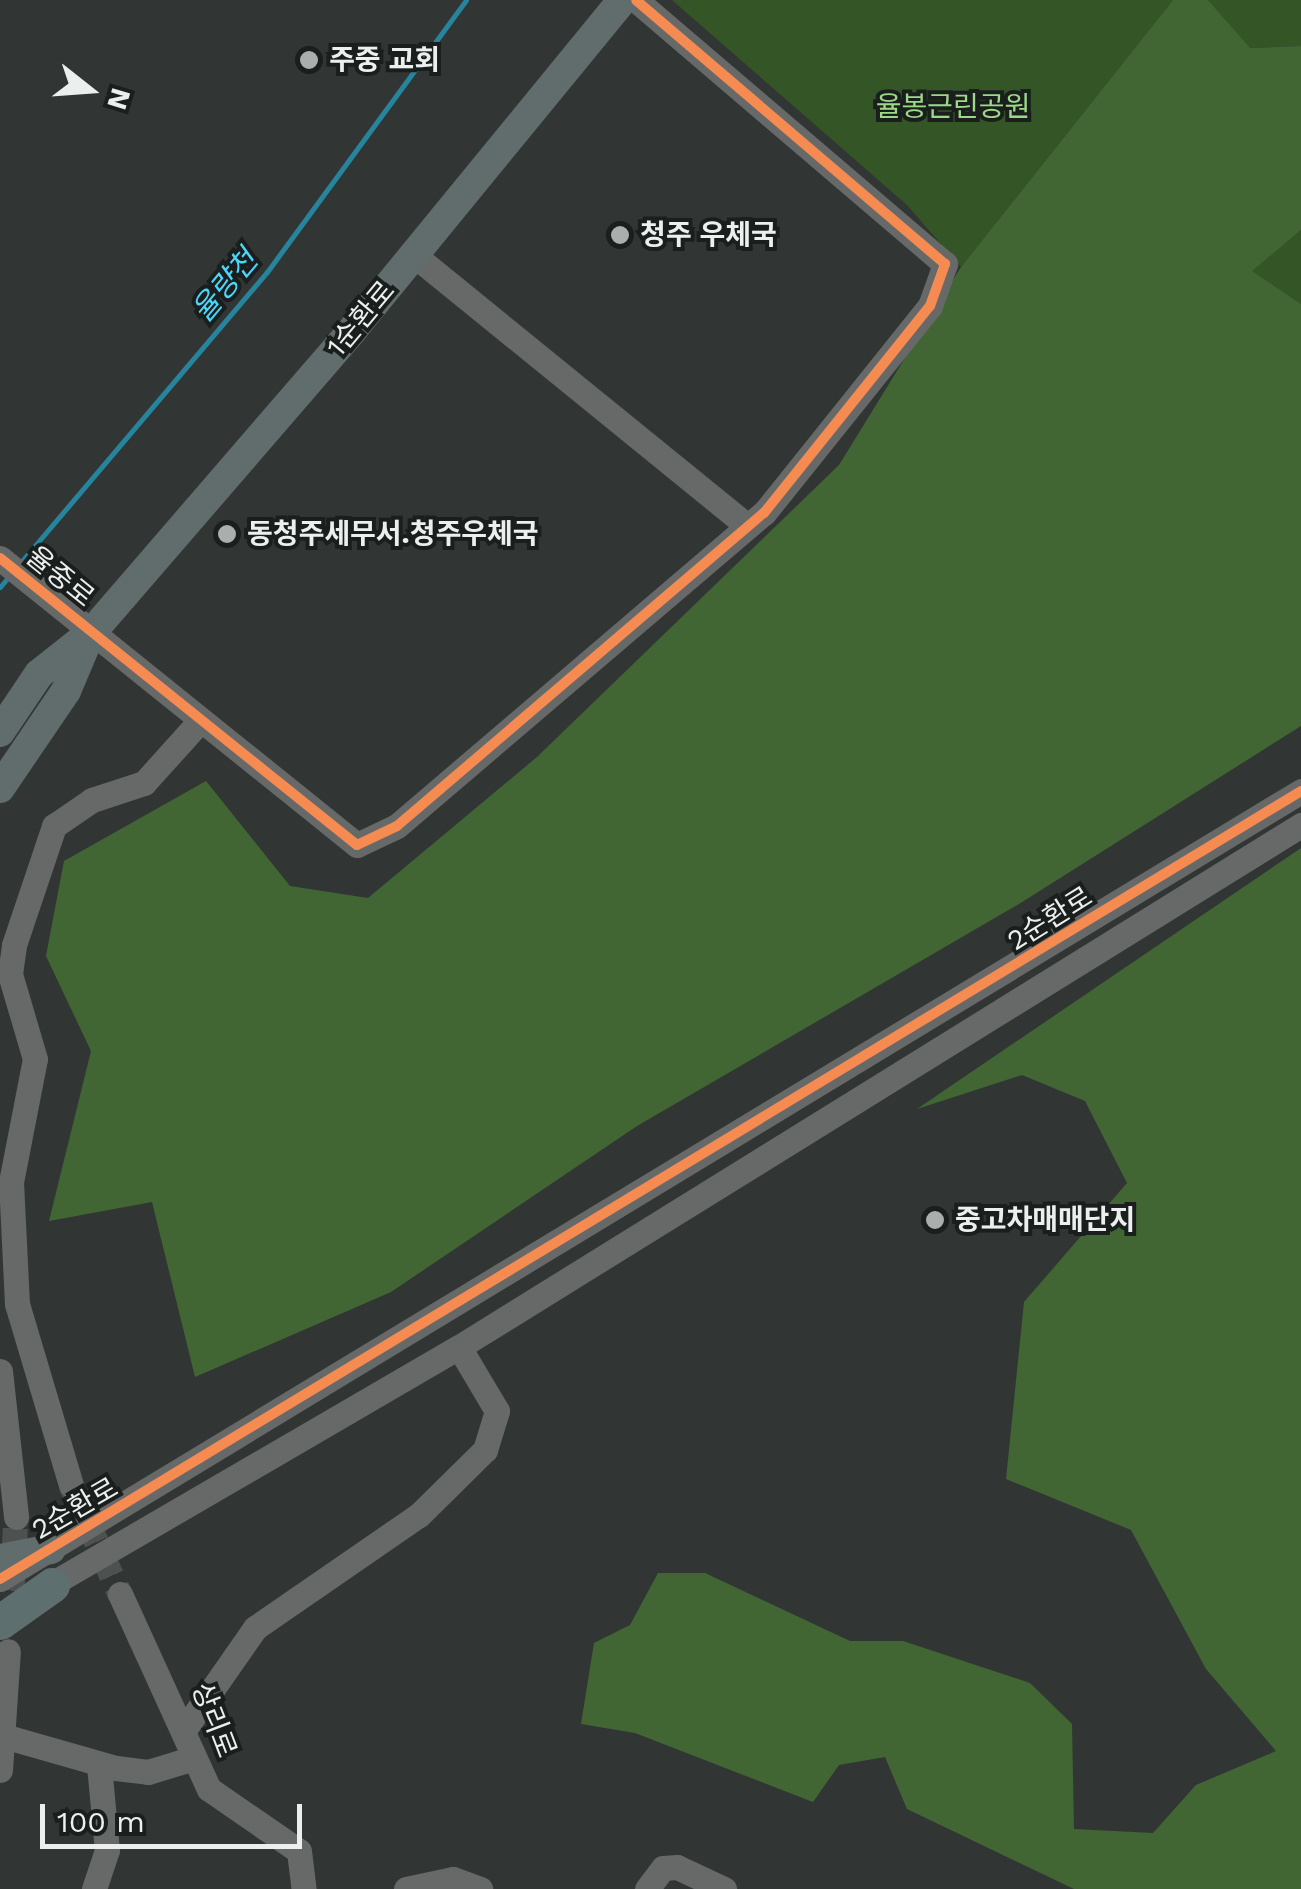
<!DOCTYPE html>
<html>
<head>
<meta charset="utf-8">
<style>
	body { margin:0 }
	#map { position:relative; width:1301px; height:1889px; overflow:hidden; background:#313635; font-family:"Work Sans","Noto Sans KR",sans-serif }
	div>[style] { position:absolute }
	.green>* { inset:0; background:#345627 }
	.forest>* { inset:0; background:#416634 }
	.stream>* { height:5px; margin:-2.5px; padding:0 2.5px; transform-origin:2.5px; border-radius:2.5px; background:#26849d }
	.minor-tunnel>* { height:25px; margin-top:-12.5px; transform-origin:0; background:repeating-linear-gradient(90deg,#4d5251 0 25px,transparent 0 37px) }
	.minor>* { height:25px; margin:-12.5px; padding:0 12.5px; transform-origin:12.5px; border-radius:12.5px; background:#666968 }
	.major>* { height:30px; margin:-15px; padding:0 15px; transform-origin:15px; border-radius:15px; background:#616c6c }
	.highway>* { height:35px; margin:-17.5px; padding:0 17.5px; transform-origin:17.5px; border-radius:17.5px; background:#5e6f70 }
	.cycleway>* { height:10px; margin:-5px; padding:0 5px; transform-origin:5px; border-radius:5px; background:#f68b52 }
	.dots>* { width:28px; height:28px; translate:-50% -50%; box-sizing:border-box; border:5px solid #1a1e1d; border-radius:50% }
	span { translate:-50% -50%; white-space:nowrap; text-align:center; line-height:1.15; -webkit-text-stroke:8px #1a1e1d; paint-order:stroke }
	.poi-label { font-size:28px; color:#ebf0ef; font-weight:700 }
	.left { translate:0 -50%; text-align:left }
	.park-label { font-size:28px; color:#9cd987 }
	.street-label { font-size:28px; color:#ebf0ef }
	.water-label { font-size:30px; color:#4bd6fc; font-style:italic }
	.north { position:absolute; left:40px; top:40px; width:100px; height:100px; -webkit-text-stroke:8px #1a1e1d; paint-order:stroke; rotate:107deg; font-size:28px; font-weight:700; line-height:40px; text-align:center; color:#ebf0ef }
	.north::after { content:''; display:block; margin:auto; width:35px; height:45px; background:#ebf0ef; clip-path:polygon(50% 0,100% 100%,50% 72%,0 100%) }
	.scale { position:absolute; left:40px; top:1804px; width:262px; height:45px; box-sizing:border-box; border:5px solid #ebf0ef; border-top:0; padding-left:12px; font-size:30px; line-height:35px; white-space:nowrap; color:#ebf0ef; -webkit-text-stroke:8px #1a1e1d; paint-order:stroke }
</style>
</head>
<body>
<div id="map">
	<div class="green">
		<div style="clip-path:polygon(672px 0,1173px 0,961px 267px,907px 205px)"></div>
		<div style="clip-path:polygon(1208px 0,1301px 0,1301px 46px,1249px 48px)"></div>
		<div style="clip-path:polygon(1301px 230px,1301px 304px,1251px 271px)"></div>
	</div>
	<div class="forest">
		<div style="clip-path:polygon(1173px 0,1208px 0,1250px 48px,1301px 46px,1301px 230px,1252px 271px,1301px 304px,1301px 726px,1019px 904px,637px 1126px,391px 1292px,195px 1377px,152px 1202px,49px 1221px,91px 1051px,46px 956px,64px 861px,206px 781px,290px 886px,368px 898px,537px 757px,839px 465px,961px 267px)"></div>
		<div style="clip-path:polygon(1301px 848px,1301px 1889px,1074px 1889px,907px 1809px,885px 1757px,839px 1765px,813px 1802px,635px 1733px,581px 1724px,594px 1643px,630px 1625px,658px 1573px,705px 1573px,850px 1641px,903px 1641px,1030px 1683px,1072px 1724px,1074px 1829px,1153px 1833px,1196px 1785px,1276px 1751px,1206px 1669px,1131px 1530px,1006px 1479px,1024px 1302px,1127px 1183px,1085px 1101px,1022px 1075px,917px 1109px)"></div>
	</div>
	<div class="stream">
		<div style="left:21px;top:562px;width:380px;rotate:-49.7deg"></div>
		<div style="left:267px;top:272px;width:337px;rotate:-53.8deg"></div>
		<div style="left:0;top:587px;width:17px;rotate:-50deg"></div>
	</div>
	<div class="minor-tunnel">
		<div style="left:71px;top:1485px;width:120px;rotate:65.8deg"></div>
		<div style="left:10px;top:1627px;width:110px;rotate:-86.9deg"></div>
	</div>
	<div class="minor">
		<div style="left:414px;top:255px;width:430px;rotate:39.1deg"></div>
		<div style="left:0;top:558px;width:458px;rotate:38.8deg"></div>
		<div style="left:357px;top:845px;width:44px;rotate:-25.4deg"></div>
		<div style="left:397px;top:826px;width:482px;rotate:-40.5deg"></div>
		<div style="left:764px;top:513px;width:265px;rotate:-51.3deg"></div>
		<div style="left:930px;top:306px;width:45px;rotate:-70.3deg"></div>
		<div style="left:945px;top:264px;width:406px;rotate:-139.5deg"></div>
		<div style="left:0;top:1371px;width:147px;rotate:83.7deg"></div>
		<div style="left:71px;top:1485px;width:189px;rotate:-106.6deg"></div>
		<div style="left:17px;top:1304px;width:122px;rotate:-92.8deg"></div>
		<div style="left:11px;top:1182px;width:125px;rotate:-79deg"></div>
		<div style="left:35px;top:1059px;width:89px;rotate:-106.4deg"></div>
		<div style="left:10px;top:974px;width:29px;rotate:-82deg"></div>
		<div style="left:14px;top:945px;width:126px;rotate:-71.4deg"></div>
		<div style="left:54px;top:826px;width:46px;rotate:-34.4deg"></div>
		<div style="left:92px;top:800px;width:55px;rotate:-18.1deg"></div>
		<div style="left:144px;top:783px;width:82px;rotate:-48deg"></div>
		<div style="left:0;top:1579px;width:1521px;rotate:-31.2deg"></div>
		<div style="left:36px;top:1593px;width:489px;rotate:-30.2deg"></div>
		<div style="left:459px;top:1347px;width:991px;rotate:-31.8deg"></div>
		<div style="left:120px;top:1594px;width:214px;rotate:65.5deg"></div>
		<div style="left:209px;top:1789px;width:109px;rotate:34.6deg"></div>
		<div style="left:299px;top:1851px;width:38px;rotate:83deg"></div>
		<div style="left:186px;top:1727px;width:121px;rotate:-55.1deg"></div>
		<div style="left:255px;top:1628px;width:199px;rotate:-34.6deg"></div>
		<div style="left:419px;top:1515px;width:93px;rotate:-44.6deg"></div>
		<div style="left:485px;top:1450px;width:41px;rotate:-72.9deg"></div>
		<div style="left:497px;top:1411px;width:74px;rotate:-120.7deg"></div>
		<div style="left:7px;top:1737px;width:113px;rotate:15.9deg"></div>
		<div style="left:116px;top:1768px;width:32px;rotate:7deg"></div>
		<div style="left:148px;top:1772px;width:48px;rotate:-16.9deg"></div>
		<div style="left:0;top:1770px;width:119px;rotate:-86.2deg"></div>
		<div style="left:94px;top:1889px;width:41px;rotate:-71.6deg"></div>
		<div style="left:107px;top:1850px;width:84px;rotate:-95.4deg"></div>
		<div style="left:406px;top:1889px;width:48px;rotate:-12deg"></div>
		<div style="left:453px;top:1879px;width:29px;rotate:20deg"></div>
		<div style="left:647px;top:1889px;width:26px;rotate:-53deg"></div>
		<div style="left:663px;top:1868px;width:14px;rotate:-4deg"></div>
		<div style="left:677px;top:1867px;width:52px;rotate:25.1deg"></div>
	</div>
	<div class="major">
		<div style="left:0;top:732px;width:70px;rotate:-56.1deg"></div>
		<div style="left:39px;top:674px;width:68px;rotate:-38.4deg"></div>
		<div style="left:92px;top:632px;width:401px;rotate:-49.2deg"></div>
		<div style="left:354px;top:328px;width:424px;rotate:-50.7deg"></div>
		<div style="left:0;top:788px;width:117px;rotate:-55.8deg"></div>
		<div style="left:66px;top:691px;width:56px;rotate:-67.1deg"></div>
		<div style="left:0;top:1559px;width:52px;rotate:-11.1deg"></div>
	</div>
	<div class="highway">
		<div style="left:0;top:1622px;width:64px;rotate:-35.4deg"></div>
	</div>
	<div class="cycleway">
		<div style="left:0;top:558px;width:458px;rotate:38.8deg"></div>
		<div style="left:357px;top:845px;width:44px;rotate:-25.4deg"></div>
		<div style="left:397px;top:826px;width:482px;rotate:-40.5deg"></div>
		<div style="left:764px;top:513px;width:265px;rotate:-51.3deg"></div>
		<div style="left:930px;top:306px;width:45px;rotate:-70.3deg"></div>
		<div style="left:945px;top:264px;width:406px;rotate:-139.5deg"></div>
		<div style="left:0;top:1579px;width:1521px;rotate:-31.2deg"></div>
	</div>
	<div class="dots">
		<div style="left:309px;top:60px;background:#aaafae"></div>
		<div style="left:620px;top:235px;background:#aaafae"></div>
		<div style="left:227px;top:534px;background:#aaafae"></div>
		<div style="left:935px;top:1220px;background:#aaafae"></div>
	</div>
	<div class="poi-label">
		<span class="left" style="left:329px;top:60px">주중 교회</span>
		<span class="left" style="left:640px;top:235px">청주 우체국</span>
		<span class="left" style="left:247px;top:534px">동청주세무서.청주우체국</span>
		<span class="left" style="left:955px;top:1220px">중고차매매단지</span>
	</div>
	<div class="park-label">
		<span style="left:953px;top:107px">율봉근린공원</span>
	</div>
	<div class="street-label">
		<span style="left:361px;top:319px;rotate:-50deg">1순환로</span>
		<span style="left:60px;top:577px;rotate:39deg">율중로</span>
		<span style="left:1050px;top:919px;rotate:-32deg">2순환로</span>
		<span style="left:75px;top:1509px;rotate:-30deg">2순환로</span>
		<span style="left:214px;top:1720px;rotate:69deg">상리로</span>
	</div>
	<div class="water-label">
		<span style="left:225px;top:286px;rotate:-50deg">율량천</span>
	</div>
	<div class="north">N</div>
	<div class="scale">100 m</div>
</div>
</body>
</html>
